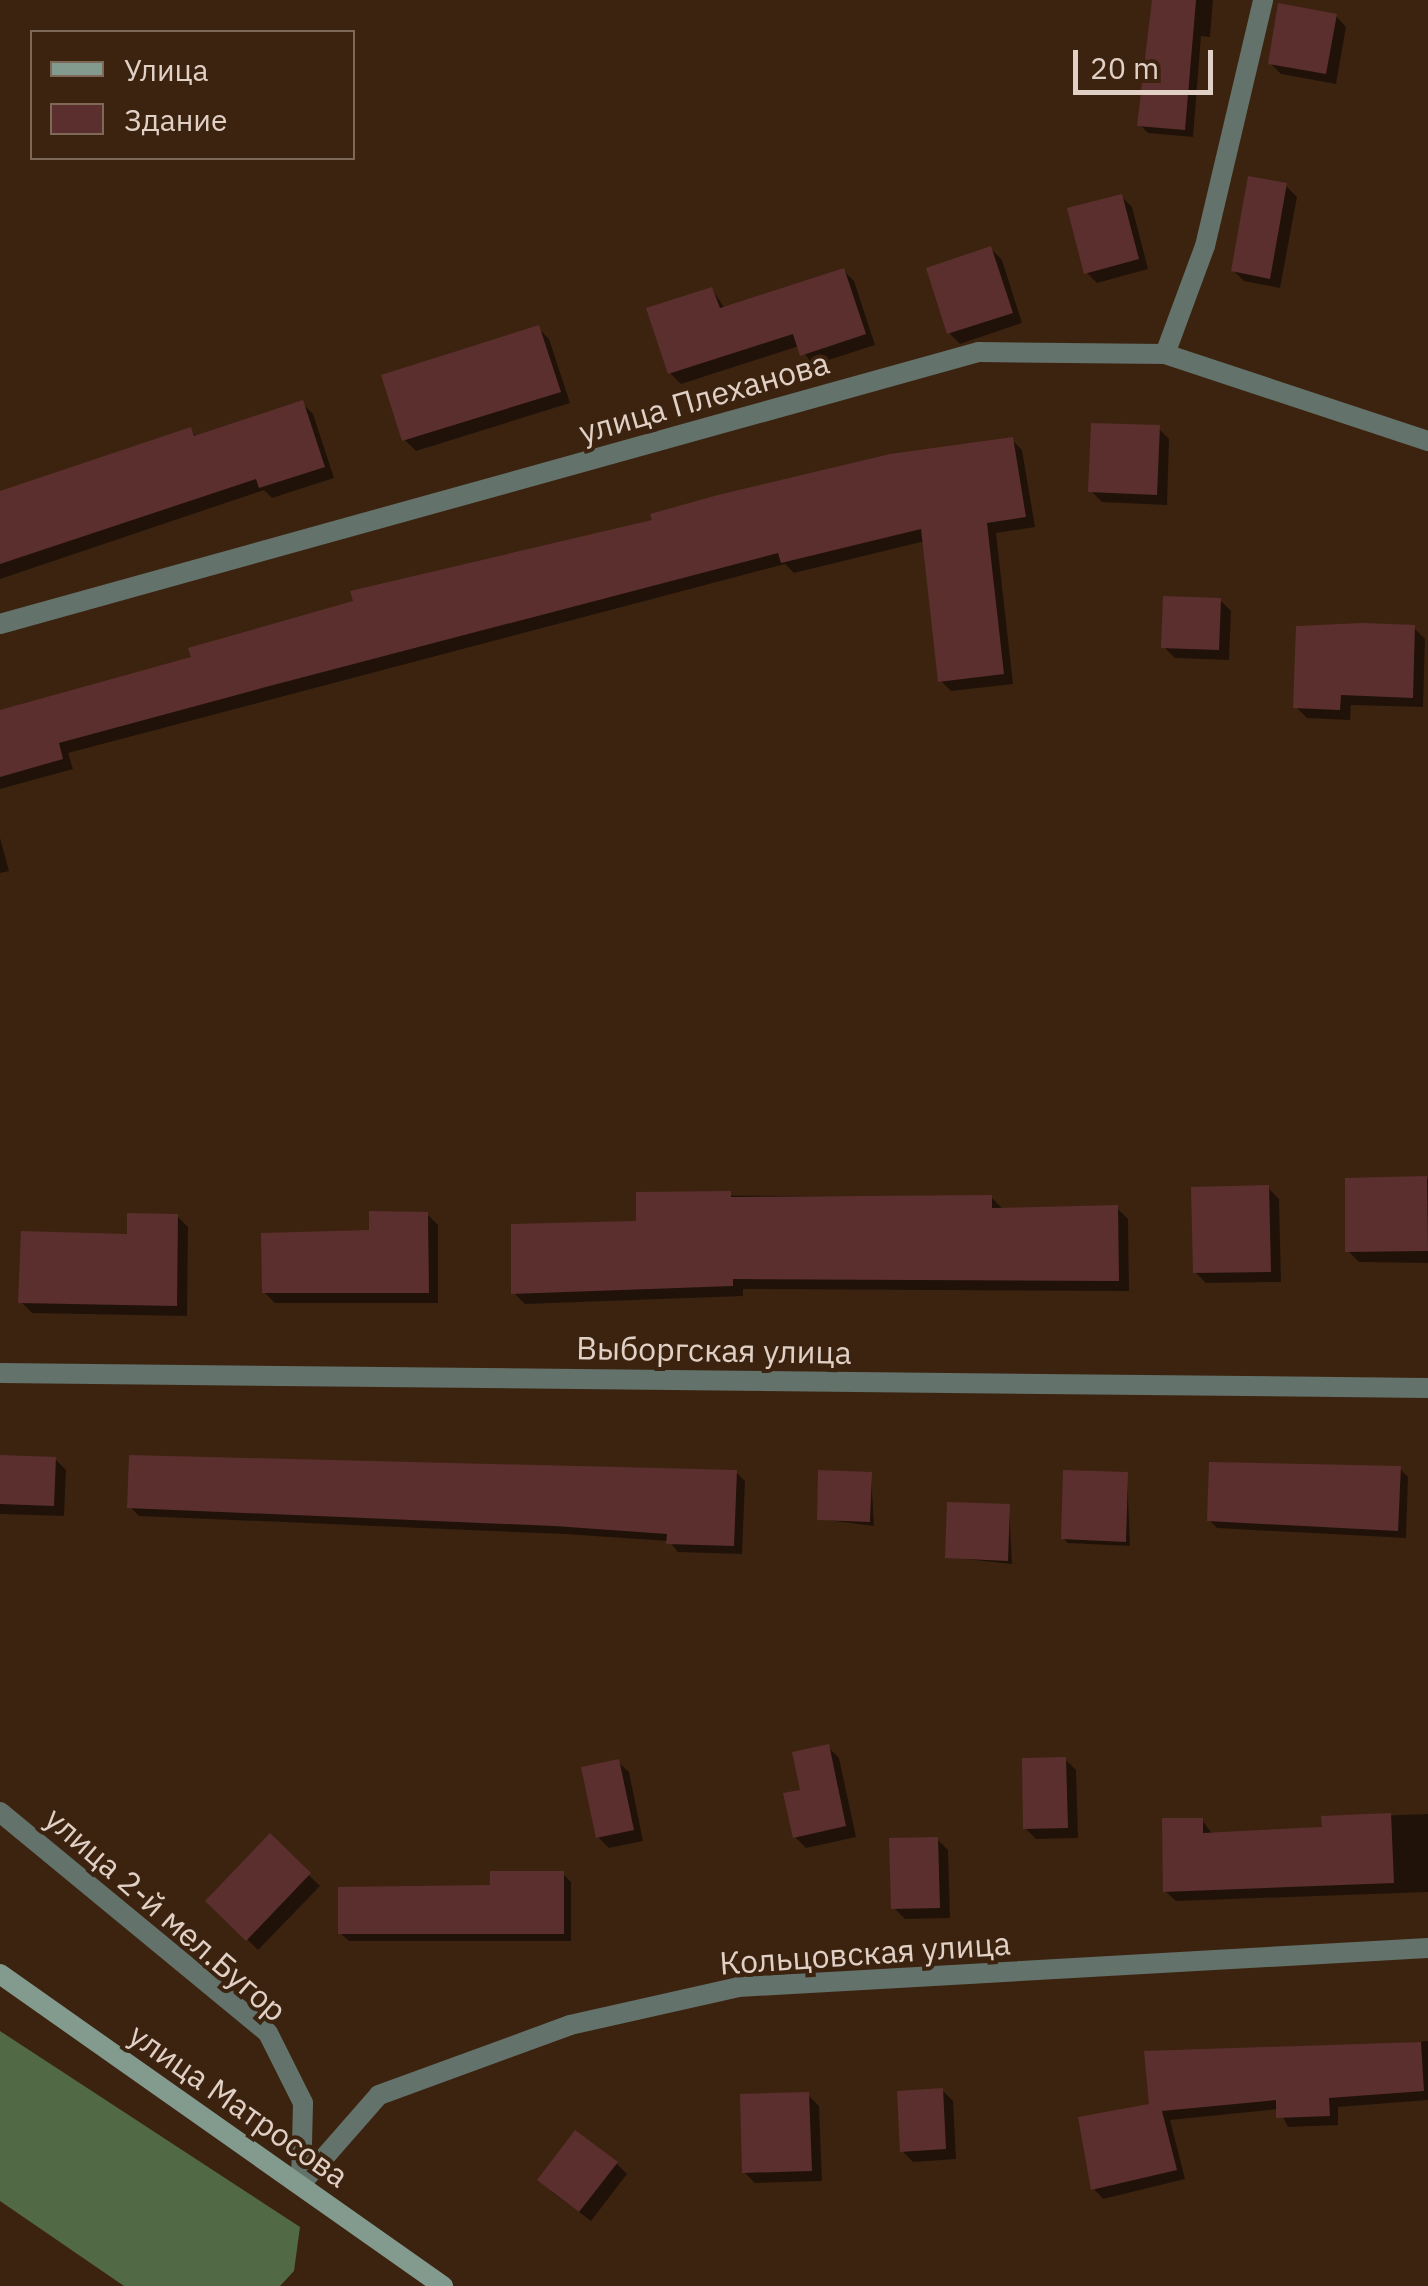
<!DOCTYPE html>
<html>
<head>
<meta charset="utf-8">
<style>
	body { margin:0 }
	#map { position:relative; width:1428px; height:2286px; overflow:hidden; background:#3c2310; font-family:"IBM Plex Sans",sans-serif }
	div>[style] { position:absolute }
	.forest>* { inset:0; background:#516944 }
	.shadow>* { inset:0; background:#0007 }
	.building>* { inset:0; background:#5b2f2e }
	.minor>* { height:20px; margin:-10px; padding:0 10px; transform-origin:10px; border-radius:10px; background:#63726a }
	.secondary>* { height:20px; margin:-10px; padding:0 10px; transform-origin:10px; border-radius:10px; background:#829b8e }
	span { translate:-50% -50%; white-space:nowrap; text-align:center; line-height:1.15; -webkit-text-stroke:8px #3c2310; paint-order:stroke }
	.street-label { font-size:32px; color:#e1d0c5 }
	.legend { position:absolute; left:30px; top:30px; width:325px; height:130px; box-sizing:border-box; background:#3c2310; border:2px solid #7e6858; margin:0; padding:12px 18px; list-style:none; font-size:30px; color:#e1d0c5 }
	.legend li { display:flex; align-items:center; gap:20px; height:50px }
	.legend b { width:50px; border:2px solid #7e6858 }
	.scale { position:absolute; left:1073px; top:50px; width:140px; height:45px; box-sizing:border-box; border:5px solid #e1d0c5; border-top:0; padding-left:12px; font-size:30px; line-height:35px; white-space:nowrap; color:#e1d0c5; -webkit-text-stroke:8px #3c2310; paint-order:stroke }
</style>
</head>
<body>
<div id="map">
	<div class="forest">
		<div style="clip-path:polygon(0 2031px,300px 2227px,294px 2271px,280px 2286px,124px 2286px,0 2201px)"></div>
	</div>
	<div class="shadow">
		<div style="clip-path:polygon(1154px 0,1213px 0,1210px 37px,1201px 36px,1193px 137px,1148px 133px,1140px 125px)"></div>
		<div style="clip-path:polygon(1336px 16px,1346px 27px,1336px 84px,1281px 74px,1270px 63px)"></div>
		<div style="clip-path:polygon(1286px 186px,1297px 197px,1280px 288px,1244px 281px,1234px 271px)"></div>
		<div style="clip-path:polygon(1121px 196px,1132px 207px,1148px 269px,1097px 283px,1086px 272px)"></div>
		<div style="clip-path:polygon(991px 249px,1002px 260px,1022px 323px,960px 344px,949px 333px)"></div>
		<div style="clip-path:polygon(843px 270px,854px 281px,875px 345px,813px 365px,799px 346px,681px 384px,670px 373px,712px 289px,725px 309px)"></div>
		<div style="clip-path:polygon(538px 328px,549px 339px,570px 403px,416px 451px,405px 440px)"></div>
		<div style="clip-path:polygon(302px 403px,313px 414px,334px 478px,272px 498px,264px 490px,0 579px,0 494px,190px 430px,198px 438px)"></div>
		<div style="clip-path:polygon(1158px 428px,1169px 439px,1167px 505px,1102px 502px,1091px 491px)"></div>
		<div style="clip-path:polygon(1012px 440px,1022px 450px,1035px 527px,996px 533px,1013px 684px,951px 691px,941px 681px,925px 541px,794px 573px,785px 564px,68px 753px,73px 769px,0 789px,0 712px)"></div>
		<div style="clip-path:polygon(1220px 600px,1231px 611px,1229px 660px,1175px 658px,1164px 647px)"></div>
		<div style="clip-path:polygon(1414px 628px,1425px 639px,1423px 707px,1351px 705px,1350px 720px,1307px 718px,1296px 707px)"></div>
		<div style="clip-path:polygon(0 838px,9px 871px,0 873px)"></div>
		<div style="clip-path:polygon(1428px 1179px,1428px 1263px,1359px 1262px,1348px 1251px,1347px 1180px)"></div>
		<div style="clip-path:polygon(1268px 1188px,1279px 1199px,1281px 1282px,1206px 1283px,1195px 1272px)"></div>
		<div style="clip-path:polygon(638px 1195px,991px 1197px,1002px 1208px,1117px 1208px,1128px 1219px,1129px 1291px,743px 1289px,743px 1296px,525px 1304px,514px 1293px,639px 1224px)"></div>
		<div style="clip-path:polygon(427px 1214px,438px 1225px,438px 1303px,275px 1303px,264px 1292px)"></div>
		<div style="clip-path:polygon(177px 1216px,188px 1227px,187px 1316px,32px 1313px,21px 1302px)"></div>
		<div style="clip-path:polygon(0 1457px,55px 1459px,66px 1470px,64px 1516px,0 1514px)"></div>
		<div style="clip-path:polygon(1400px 1469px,1408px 1477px,1406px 1538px,1217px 1528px,1209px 1520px)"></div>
		<div style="clip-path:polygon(736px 1472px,745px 1481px,742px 1554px,678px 1552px,669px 1541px,564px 1534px,139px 1516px,130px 1507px)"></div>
		<div style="clip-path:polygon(871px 1474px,874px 1526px,819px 1519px)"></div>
		<div style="clip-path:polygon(1127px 1474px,1130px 1546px,1068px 1543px,1063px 1538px)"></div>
		<div style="clip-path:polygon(1009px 1506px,1012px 1564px,947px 1557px)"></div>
		<div style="clip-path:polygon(828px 1747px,839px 1758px,856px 1837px,806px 1848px,795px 1837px,802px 1792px)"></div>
		<div style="clip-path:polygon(1065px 1759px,1076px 1770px,1078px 1838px,1036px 1839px,1025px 1828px)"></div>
		<div style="clip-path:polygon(618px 1762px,629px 1772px,643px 1841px,609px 1848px,598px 1837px)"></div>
		<div style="clip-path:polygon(1428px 1814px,1428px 1892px,1176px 1901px,1165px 1891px,1202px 1820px,1213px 1835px,1324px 1829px,1324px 1818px)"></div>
		<div style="clip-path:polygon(270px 1837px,320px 1886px,258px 1950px,208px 1901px)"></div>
		<div style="clip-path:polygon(937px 1839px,948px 1850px,950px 1918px,905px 1919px,894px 1908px)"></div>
		<div style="clip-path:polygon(563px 1874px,571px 1882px,571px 1941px,349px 1941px,340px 1933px)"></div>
		<div style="clip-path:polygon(1428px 2041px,1428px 2100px,1338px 2107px,1338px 2125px,1288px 2127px,1279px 2109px,1170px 2120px,1185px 2179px,1103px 2199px,1094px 2189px,1152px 2106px,1147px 2053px,1327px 2052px)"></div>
		<div style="clip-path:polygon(942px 2090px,953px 2101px,956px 2159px,913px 2162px,902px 2151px)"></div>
		<div style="clip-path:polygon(808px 2095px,819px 2106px,822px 2181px,755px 2183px,744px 2172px)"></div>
		<div style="clip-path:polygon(616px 2163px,627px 2174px,591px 2221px,551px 2191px)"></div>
	</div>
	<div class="building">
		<div style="clip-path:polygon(1152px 0,1196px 0,1185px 130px,1137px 126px)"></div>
		<div style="clip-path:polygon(1278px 3px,1337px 14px,1326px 74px,1268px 64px)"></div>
		<div style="clip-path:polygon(1248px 176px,1287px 183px,1270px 279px,1231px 271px)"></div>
		<div style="clip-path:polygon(1122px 194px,1139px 259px,1084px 274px,1067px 208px)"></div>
		<div style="clip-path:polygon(991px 246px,1013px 313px,947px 334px,926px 268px)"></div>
		<div style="clip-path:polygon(844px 268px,866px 334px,800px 356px,793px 334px,668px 374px,646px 308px,712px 287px,720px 308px)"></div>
		<div style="clip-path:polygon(539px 325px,561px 392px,402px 441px,381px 375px)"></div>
		<div style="clip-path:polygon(303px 400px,325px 467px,259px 488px,256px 479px,0 564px,0 491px,191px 427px,194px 436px)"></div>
		<div style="clip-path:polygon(1091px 423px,1160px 425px,1157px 495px,1088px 492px)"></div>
		<div style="clip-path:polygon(1013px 437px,1026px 517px,987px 523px,1004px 674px,938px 682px,921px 529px,781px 563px,778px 553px,262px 688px,59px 743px,63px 759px,0 777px,0 710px,191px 657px,188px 648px,353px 601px,350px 591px,652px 520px,650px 514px,718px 495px,890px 454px)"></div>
		<div style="clip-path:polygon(1163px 596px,1221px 598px,1219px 650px,1161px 648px)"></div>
		<div style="clip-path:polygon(1363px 623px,1415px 625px,1413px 698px,1341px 695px,1340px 710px,1293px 708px,1296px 626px)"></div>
		<div style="clip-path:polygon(1427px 1176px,1428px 1251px,1345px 1252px,1345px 1178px)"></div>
		<div style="clip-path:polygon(1269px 1185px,1271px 1272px,1193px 1273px,1191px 1187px)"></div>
		<div style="clip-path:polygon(731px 1191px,731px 1197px,992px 1195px,992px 1208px,1118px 1205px,1119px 1281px,733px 1279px,733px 1286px,511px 1294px,511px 1224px,636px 1221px,636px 1192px)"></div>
		<div style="clip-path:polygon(369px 1211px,428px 1212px,429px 1293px,262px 1293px,261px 1233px,369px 1230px)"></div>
		<div style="clip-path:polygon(127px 1213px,178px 1214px,177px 1306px,18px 1303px,21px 1231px,127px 1234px)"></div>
		<div style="clip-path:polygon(0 1455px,56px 1457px,54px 1506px,0 1504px)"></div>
		<div style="clip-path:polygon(129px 1455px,737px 1470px,734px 1546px,666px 1544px,667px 1534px,554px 1526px,127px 1508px)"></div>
		<div style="clip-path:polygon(1209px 1462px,1401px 1466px,1398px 1531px,1207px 1521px)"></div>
		<div style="clip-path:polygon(818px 1470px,872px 1472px,870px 1522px,817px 1520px)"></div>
		<div style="clip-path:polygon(1063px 1470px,1128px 1472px,1126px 1542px,1061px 1539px)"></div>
		<div style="clip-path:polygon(947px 1502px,1010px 1504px,1008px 1561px,945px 1558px)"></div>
		<div style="clip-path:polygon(829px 1744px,846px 1826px,793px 1838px,783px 1793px,800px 1790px,792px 1752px)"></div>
		<div style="clip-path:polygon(1066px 1757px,1068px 1828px,1023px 1829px,1022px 1758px)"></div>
		<div style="clip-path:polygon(619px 1759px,634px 1830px,596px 1838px,581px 1767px)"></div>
		<div style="clip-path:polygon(1391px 1813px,1394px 1883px,1163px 1892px,1162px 1818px,1203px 1818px,1203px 1833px,1322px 1827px,1321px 1816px)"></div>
		<div style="clip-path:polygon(270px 1833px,311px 1873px,246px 1941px,205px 1901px)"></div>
		<div style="clip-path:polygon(938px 1837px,940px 1908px,891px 1909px,889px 1838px)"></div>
		<div style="clip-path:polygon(490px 1871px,564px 1871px,564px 1934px,338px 1934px,338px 1887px,490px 1885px)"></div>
		<div style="clip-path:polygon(1421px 2042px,1424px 2091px,1329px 2098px,1330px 2116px,1276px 2118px,1276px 2100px,1162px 2111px,1177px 2170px,1091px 2190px,1078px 2117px,1149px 2104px,1144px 2051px)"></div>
		<div style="clip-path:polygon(943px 2088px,946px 2149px,900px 2152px,897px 2091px)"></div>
		<div style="clip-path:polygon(809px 2092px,812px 2171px,742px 2173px,740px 2094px)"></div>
		<div style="clip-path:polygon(575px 2130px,618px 2162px,579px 2212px,537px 2180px)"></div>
	</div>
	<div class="minor">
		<div style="left:1165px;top:354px;width:115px;rotate:-69.7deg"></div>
		<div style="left:1205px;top:246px;width:253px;rotate:-76.7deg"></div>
		<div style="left:0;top:624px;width:1016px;rotate:-15.53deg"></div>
		<div style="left:979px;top:352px;width:186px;rotate:0.6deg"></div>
		<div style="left:1165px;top:354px;width:277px;rotate:18.3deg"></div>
		<div style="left:0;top:1373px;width:1428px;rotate:0.6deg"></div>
		<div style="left:0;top:1812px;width:347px;rotate:39.5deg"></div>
		<div style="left:268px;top:2033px;width:78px;rotate:63.4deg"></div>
		<div style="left:303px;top:2103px;width:81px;rotate:91.4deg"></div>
		<div style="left:301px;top:2184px;width:118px;rotate:-48.8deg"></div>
		<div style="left:379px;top:2095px;width:203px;rotate:-20.1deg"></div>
		<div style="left:570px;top:2025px;width:172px;rotate:-12.7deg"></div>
		<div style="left:738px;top:1987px;width:691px;rotate:-3.24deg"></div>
	</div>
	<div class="secondary">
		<div style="left:0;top:1974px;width:542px;rotate:35.16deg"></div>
	</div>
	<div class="street-label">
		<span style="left:704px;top:397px;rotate:-16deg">улица Плеханова</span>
		<span style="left:714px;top:1350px;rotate:1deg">Выборгская улица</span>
		<span style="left:166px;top:1914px;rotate:41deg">улица 2-й мел.Бугор</span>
		<span style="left:865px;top:1953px;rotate:-4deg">Кольцовская улица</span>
		<span style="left:239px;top:2105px;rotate:35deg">улица Матросова</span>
	</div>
	<ul class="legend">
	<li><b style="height:12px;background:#829b8e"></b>Улица</li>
	<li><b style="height:28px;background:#5b2f2e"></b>Здание</li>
	</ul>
	<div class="scale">20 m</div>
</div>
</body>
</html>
